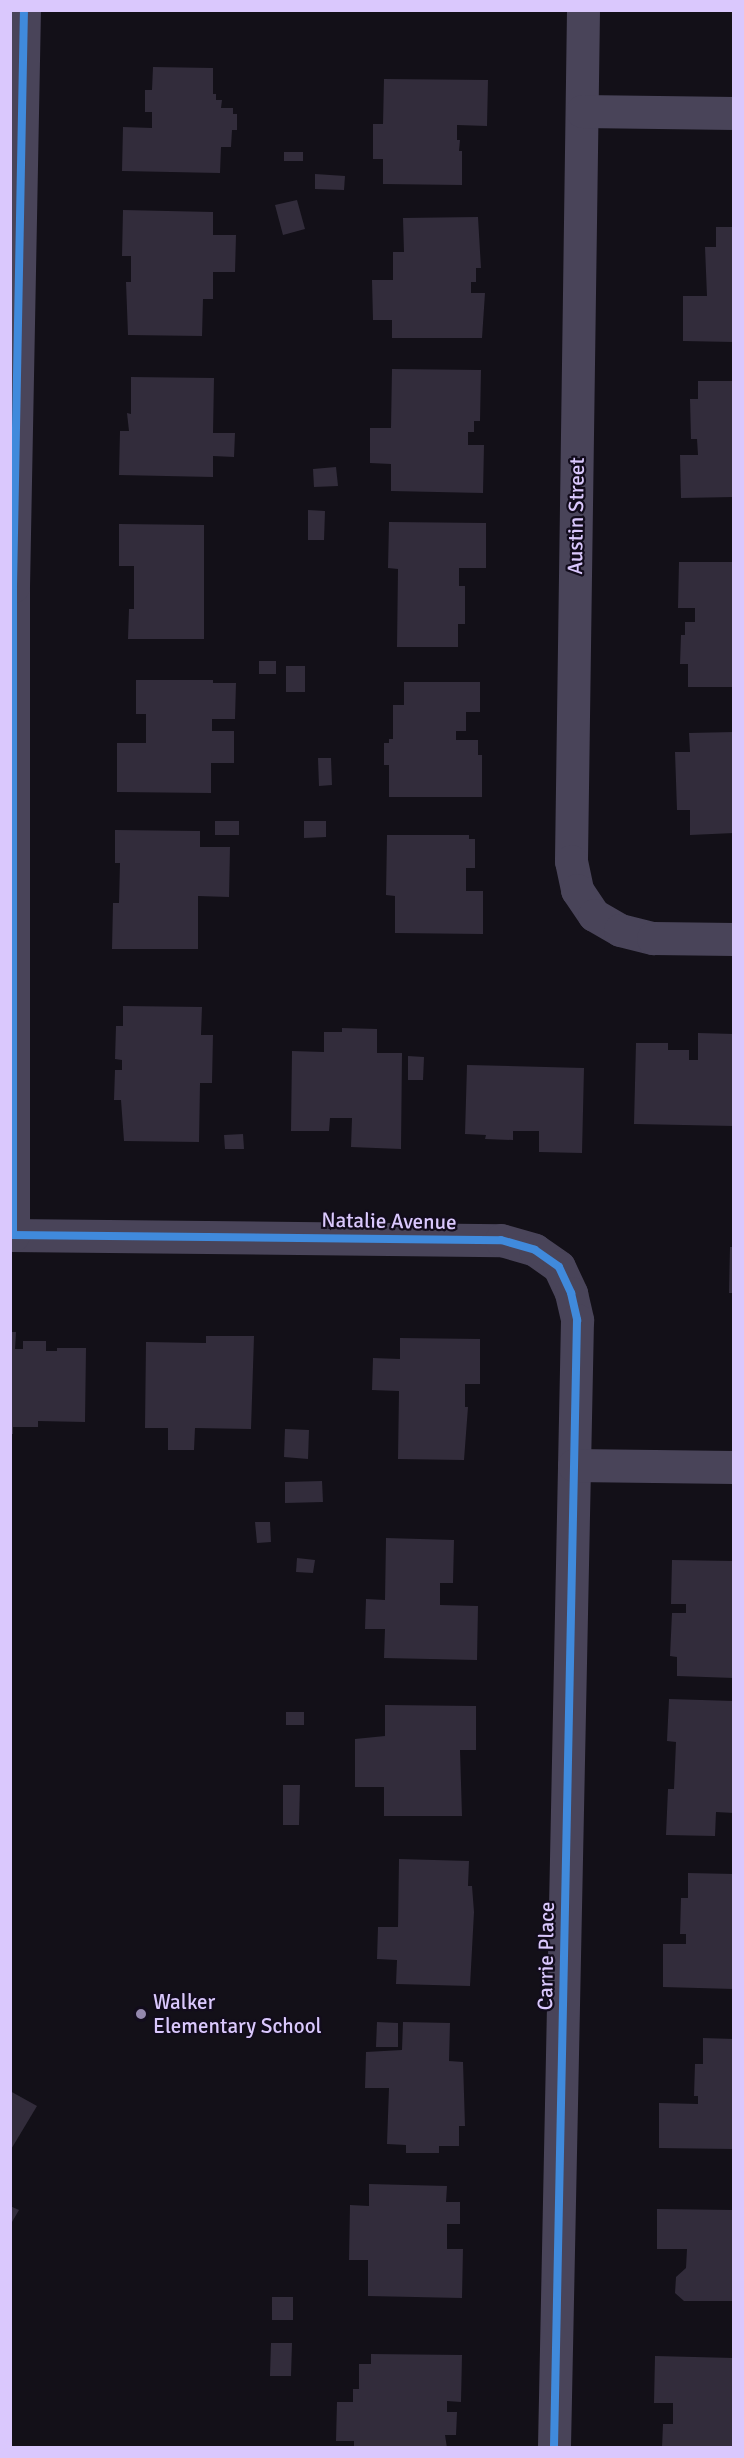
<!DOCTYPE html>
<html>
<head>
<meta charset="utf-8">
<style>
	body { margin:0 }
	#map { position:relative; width:744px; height:2458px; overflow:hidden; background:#131018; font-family:Signika,sans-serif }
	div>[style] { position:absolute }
	.building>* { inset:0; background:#322c3b }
	.street>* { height:33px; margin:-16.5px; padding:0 16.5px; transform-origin:16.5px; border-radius:16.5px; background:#494459 }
	.cycleway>* { height:8px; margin:-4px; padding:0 4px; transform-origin:4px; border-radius:4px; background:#408adc }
	.dots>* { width:16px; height:16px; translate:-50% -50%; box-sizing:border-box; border:3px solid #120c1c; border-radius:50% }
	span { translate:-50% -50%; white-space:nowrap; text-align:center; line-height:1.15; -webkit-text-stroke:4.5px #120c1c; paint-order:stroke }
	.street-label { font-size:21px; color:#dac8fd }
	.poi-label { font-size:21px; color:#dac8fd }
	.left { translate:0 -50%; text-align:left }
	.frame { position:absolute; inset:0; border:12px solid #dac8fd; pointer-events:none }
</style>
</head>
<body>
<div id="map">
	<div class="building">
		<div style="clip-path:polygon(153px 67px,213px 68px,213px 94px,216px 94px,216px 100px,222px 100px,221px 108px,233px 108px,233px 114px,237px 114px,237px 130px,232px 130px,231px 147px,221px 147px,220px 173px,122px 171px,123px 127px,152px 128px,152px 112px,145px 112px,145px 90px,152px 90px)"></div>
		<div style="clip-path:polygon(384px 79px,488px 80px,487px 126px,457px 125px,457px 140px,460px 140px,459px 151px,462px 151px,462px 185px,383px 184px,383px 159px,373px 159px,373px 124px,383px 124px)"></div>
		<div style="clip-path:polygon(284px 152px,303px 152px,303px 161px,284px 161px)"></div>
		<div style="clip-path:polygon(315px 174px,345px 176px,344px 190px,315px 189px)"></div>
		<div style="clip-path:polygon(297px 200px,305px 229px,283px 235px,275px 205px)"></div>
		<div style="clip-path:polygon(123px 210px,213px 212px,213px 235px,236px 235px,235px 272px,213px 272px,213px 299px,203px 299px,202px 336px,128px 335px,126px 282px,131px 282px,131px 256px,122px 256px)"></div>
		<div style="clip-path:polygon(478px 217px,481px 268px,476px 268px,476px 282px,471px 282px,471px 293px,485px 293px,482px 338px,392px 338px,392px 320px,373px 320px,372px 280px,393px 280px,393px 252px,404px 252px,403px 218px)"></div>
		<div style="clip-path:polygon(716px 227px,734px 227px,734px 342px,683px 341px,683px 296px,707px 296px,705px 247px,716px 247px)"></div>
		<div style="clip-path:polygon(392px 369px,481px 370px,480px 421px,474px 421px,474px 432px,468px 432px,468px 445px,484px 445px,483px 493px,391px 491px,391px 464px,370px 463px,370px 428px,391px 428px)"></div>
		<div style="clip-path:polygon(131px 377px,214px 378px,213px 433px,235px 433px,234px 457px,213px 456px,213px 477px,119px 475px,120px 431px,129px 431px,127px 413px,131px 414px)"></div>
		<div style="clip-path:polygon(698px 381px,734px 381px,734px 497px,681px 498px,680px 455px,698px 455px,697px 439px,691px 439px,690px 399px,698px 399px)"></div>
		<div style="clip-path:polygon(336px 467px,338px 486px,314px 487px,313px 469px)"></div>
		<div style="clip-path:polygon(308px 510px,325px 511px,324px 540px,308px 540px)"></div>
		<div style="clip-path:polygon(389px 522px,486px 523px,486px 568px,459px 568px,459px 586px,465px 586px,465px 624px,458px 624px,458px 647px,397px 647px,398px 569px,388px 568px)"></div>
		<div style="clip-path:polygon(119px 524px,204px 525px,204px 639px,128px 639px,129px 609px,134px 609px,134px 566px,119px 566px)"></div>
		<div style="clip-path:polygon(679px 562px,734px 562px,734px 687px,688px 687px,688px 664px,680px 664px,681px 635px,685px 635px,685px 622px,695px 622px,695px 608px,678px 608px)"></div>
		<div style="clip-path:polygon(259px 661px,276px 661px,276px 674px,259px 674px)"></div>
		<div style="clip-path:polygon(286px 666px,305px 666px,305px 692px,286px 692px)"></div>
		<div style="clip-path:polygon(136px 680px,213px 680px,213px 683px,236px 683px,235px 719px,212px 719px,212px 731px,234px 731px,234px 763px,211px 763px,211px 793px,117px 792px,117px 743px,146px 743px,146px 714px,136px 714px)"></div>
		<div style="clip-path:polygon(404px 682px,480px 682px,480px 712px,466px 712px,466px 731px,456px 731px,456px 740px,478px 740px,478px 755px,482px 755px,482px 797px,389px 797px,389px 765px,384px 765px,384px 743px,389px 743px,389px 739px,393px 739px,393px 705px,404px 705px)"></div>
		<div style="clip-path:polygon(734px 732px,734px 833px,690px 835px,690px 810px,677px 810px,675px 752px,690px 752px,689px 733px)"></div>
		<div style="clip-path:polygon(318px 758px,331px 758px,332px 785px,319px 786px)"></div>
		<div style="clip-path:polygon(215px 821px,239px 821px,239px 835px,215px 835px)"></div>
		<div style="clip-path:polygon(304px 821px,326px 821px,326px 837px,304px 838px)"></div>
		<div style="clip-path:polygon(115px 830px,200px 831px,200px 847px,230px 847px,229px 897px,198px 896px,198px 949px,112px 949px,113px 903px,119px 903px,120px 863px,115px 863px)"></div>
		<div style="clip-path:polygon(387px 835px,469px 835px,469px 839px,475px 839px,475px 868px,466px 868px,466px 891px,483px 891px,483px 934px,395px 933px,395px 896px,386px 895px)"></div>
		<div style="clip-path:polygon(123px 1006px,202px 1007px,201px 1035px,213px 1035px,212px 1083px,200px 1083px,199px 1142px,124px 1141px,121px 1100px,114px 1100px,115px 1070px,122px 1070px,122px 1060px,115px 1059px,116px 1026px,123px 1026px)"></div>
		<div style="clip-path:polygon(342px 1028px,377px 1029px,377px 1053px,402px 1053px,401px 1149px,351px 1147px,352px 1118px,330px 1118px,329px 1131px,291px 1131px,292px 1051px,324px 1052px,324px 1032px,342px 1032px)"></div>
		<div style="clip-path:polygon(698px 1033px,734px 1034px,734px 1126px,634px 1124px,636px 1043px,668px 1043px,668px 1050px,689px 1050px,689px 1060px,698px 1060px)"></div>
		<div style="clip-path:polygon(408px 1056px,424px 1057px,423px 1080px,408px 1080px)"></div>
		<div style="clip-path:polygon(467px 1065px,584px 1068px,582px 1153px,539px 1152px,539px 1131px,513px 1131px,513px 1140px,485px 1139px,486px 1135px,465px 1134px)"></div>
		<div style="clip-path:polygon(243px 1134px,244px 1149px,225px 1149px,224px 1135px)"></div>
		<div style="clip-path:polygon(730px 1247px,734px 1247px,734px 1293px,729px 1293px)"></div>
		<div style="clip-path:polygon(10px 1332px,16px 1332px,15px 1349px,23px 1349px,23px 1341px,46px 1341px,46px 1351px,57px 1351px,57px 1348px,86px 1348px,85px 1422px,38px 1421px,38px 1427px,13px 1427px,13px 1434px,10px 1434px)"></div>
		<div style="clip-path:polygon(206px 1336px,254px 1336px,251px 1429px,195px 1428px,194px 1450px,168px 1450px,168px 1428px,145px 1428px,146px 1342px,206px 1343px)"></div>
		<div style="clip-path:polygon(400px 1338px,480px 1339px,480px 1384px,465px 1384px,465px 1407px,468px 1407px,464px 1460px,398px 1459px,399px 1391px,372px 1390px,373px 1358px,400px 1359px)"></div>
		<div style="clip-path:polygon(285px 1429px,309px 1430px,308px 1459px,284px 1457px)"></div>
		<div style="clip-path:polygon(322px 1481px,323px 1502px,285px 1503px,285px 1482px)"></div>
		<div style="clip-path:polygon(255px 1522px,270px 1522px,271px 1542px,257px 1543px)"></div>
		<div style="clip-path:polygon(386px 1538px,454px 1540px,453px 1583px,440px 1583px,440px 1605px,478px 1606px,477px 1660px,384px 1658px,385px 1629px,365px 1629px,366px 1599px,385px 1600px)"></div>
		<div style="clip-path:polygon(297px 1558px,315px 1560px,313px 1573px,296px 1572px)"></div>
		<div style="clip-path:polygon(672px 1560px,734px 1561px,734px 1678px,677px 1676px,677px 1657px,670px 1656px,672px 1613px,686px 1613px,686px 1604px,671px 1604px)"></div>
		<div style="clip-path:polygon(669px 1699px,734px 1701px,734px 1813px,716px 1812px,715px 1836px,666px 1835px,668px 1789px,674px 1789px,676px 1742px,667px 1741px)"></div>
		<div style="clip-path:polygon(385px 1705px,476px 1706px,476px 1750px,460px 1750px,462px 1816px,384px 1816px,384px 1787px,355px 1787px,355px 1739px,385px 1736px)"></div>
		<div style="clip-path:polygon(286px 1712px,304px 1712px,304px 1725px,286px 1725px)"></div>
		<div style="clip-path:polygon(283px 1785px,300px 1785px,299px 1825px,283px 1825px)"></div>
		<div style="clip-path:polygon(399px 1859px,469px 1861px,468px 1886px,472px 1886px,474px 1912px,470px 1986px,396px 1984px,397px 1960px,377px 1959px,378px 1927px,398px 1927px)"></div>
		<div style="clip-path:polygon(688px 1873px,734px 1874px,734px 1989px,663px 1987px,663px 1944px,686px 1944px,686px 1934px,680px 1934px,681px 1898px,688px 1898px)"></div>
		<div style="clip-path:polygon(377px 2022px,398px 2023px,398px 2047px,376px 2047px)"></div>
		<div style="clip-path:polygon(403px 2022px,450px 2023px,449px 2061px,463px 2062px,465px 2126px,459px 2126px,459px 2146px,439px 2146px,439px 2153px,406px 2153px,406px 2145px,387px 2144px,389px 2088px,365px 2088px,366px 2052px,402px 2050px)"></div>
		<div style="clip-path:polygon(703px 2038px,734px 2039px,734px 2149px,659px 2148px,659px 2103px,698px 2104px,698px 2096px,694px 2096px,695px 2064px,703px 2064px)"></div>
		<div style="clip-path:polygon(10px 2091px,37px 2106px,10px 2151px)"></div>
		<div style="clip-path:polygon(369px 2184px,447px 2186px,446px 2202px,460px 2202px,460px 2224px,447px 2224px,447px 2249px,463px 2249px,462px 2298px,368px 2296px,368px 2260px,349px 2260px,350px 2205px,369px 2206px)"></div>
		<div style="clip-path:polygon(10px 2206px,19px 2210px,12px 2222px,10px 2221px)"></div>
		<div style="clip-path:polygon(657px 2209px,734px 2210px,734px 2301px,684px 2301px,675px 2293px,676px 2277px,686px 2268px,687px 2249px,657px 2249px)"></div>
		<div style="clip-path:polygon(272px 2297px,293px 2297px,293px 2320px,272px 2320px)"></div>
		<div style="clip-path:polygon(271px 2343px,292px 2343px,291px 2376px,270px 2376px)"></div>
		<div style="clip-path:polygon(371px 2354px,462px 2355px,461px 2402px,447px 2401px,447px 2412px,457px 2412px,456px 2435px,445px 2435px,447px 2448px,354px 2448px,354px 2441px,336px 2441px,337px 2402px,353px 2402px,353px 2389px,359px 2389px,359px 2364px,371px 2364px)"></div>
		<div style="clip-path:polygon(655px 2356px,734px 2358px,732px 2448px,662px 2448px,663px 2424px,673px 2424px,673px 2403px,654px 2403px)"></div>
	</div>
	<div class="street">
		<div style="left:583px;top:10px;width:851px;rotate:90.81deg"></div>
		<div style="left:571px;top:861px;width:30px;rotate:78deg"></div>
		<div style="left:577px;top:890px;width:30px;rotate:56deg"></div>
		<div style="left:594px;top:915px;width:30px;rotate:30deg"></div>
		<div style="left:620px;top:930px;width:34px;rotate:14deg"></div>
		<div style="left:653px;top:938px;width:81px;rotate:0.7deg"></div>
		<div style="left:582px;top:111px;width:152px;rotate:0.8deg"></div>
		<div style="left:10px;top:1235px;width:491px;rotate:0.6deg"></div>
		<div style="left:501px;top:1240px;width:35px;rotate:16deg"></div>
		<div style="left:535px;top:1250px;width:29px;rotate:35deg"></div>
		<div style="left:559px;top:1267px;width:29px;rotate:65deg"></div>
		<div style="left:571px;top:1293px;width:28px;rotate:77deg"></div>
		<div style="left:577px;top:1320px;width:1128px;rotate:91.17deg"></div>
		<div style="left:13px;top:1235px;width:649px;rotate:-90deg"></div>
		<div style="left:13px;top:586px;width:576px;rotate:-88.91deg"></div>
		<div style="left:574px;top:1465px;width:160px;rotate:0.7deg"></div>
	</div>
	<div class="cycleway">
		<div style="left:10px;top:1235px;width:491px;rotate:0.6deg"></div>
		<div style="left:501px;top:1240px;width:35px;rotate:16deg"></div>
		<div style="left:535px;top:1250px;width:29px;rotate:35deg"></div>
		<div style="left:559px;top:1267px;width:29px;rotate:65deg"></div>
		<div style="left:571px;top:1293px;width:28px;rotate:77deg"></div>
		<div style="left:577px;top:1320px;width:1128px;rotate:91.17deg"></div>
		<div style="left:13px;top:1235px;width:649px;rotate:-90deg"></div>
		<div style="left:13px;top:586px;width:576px;rotate:-88.91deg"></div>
	</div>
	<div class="dots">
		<div style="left:141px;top:2014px;background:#9488ad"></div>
	</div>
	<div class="street-label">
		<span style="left:576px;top:516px;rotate:-89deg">Austin Street</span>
		<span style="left:389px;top:1221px;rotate:1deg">Natalie Avenue</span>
		<span style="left:546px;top:1956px;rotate:-89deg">Carrie Place</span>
	</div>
	<div class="poi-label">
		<span class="left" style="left:153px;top:2014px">Walker<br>Elementary School</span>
	</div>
	<div class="frame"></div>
</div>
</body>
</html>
